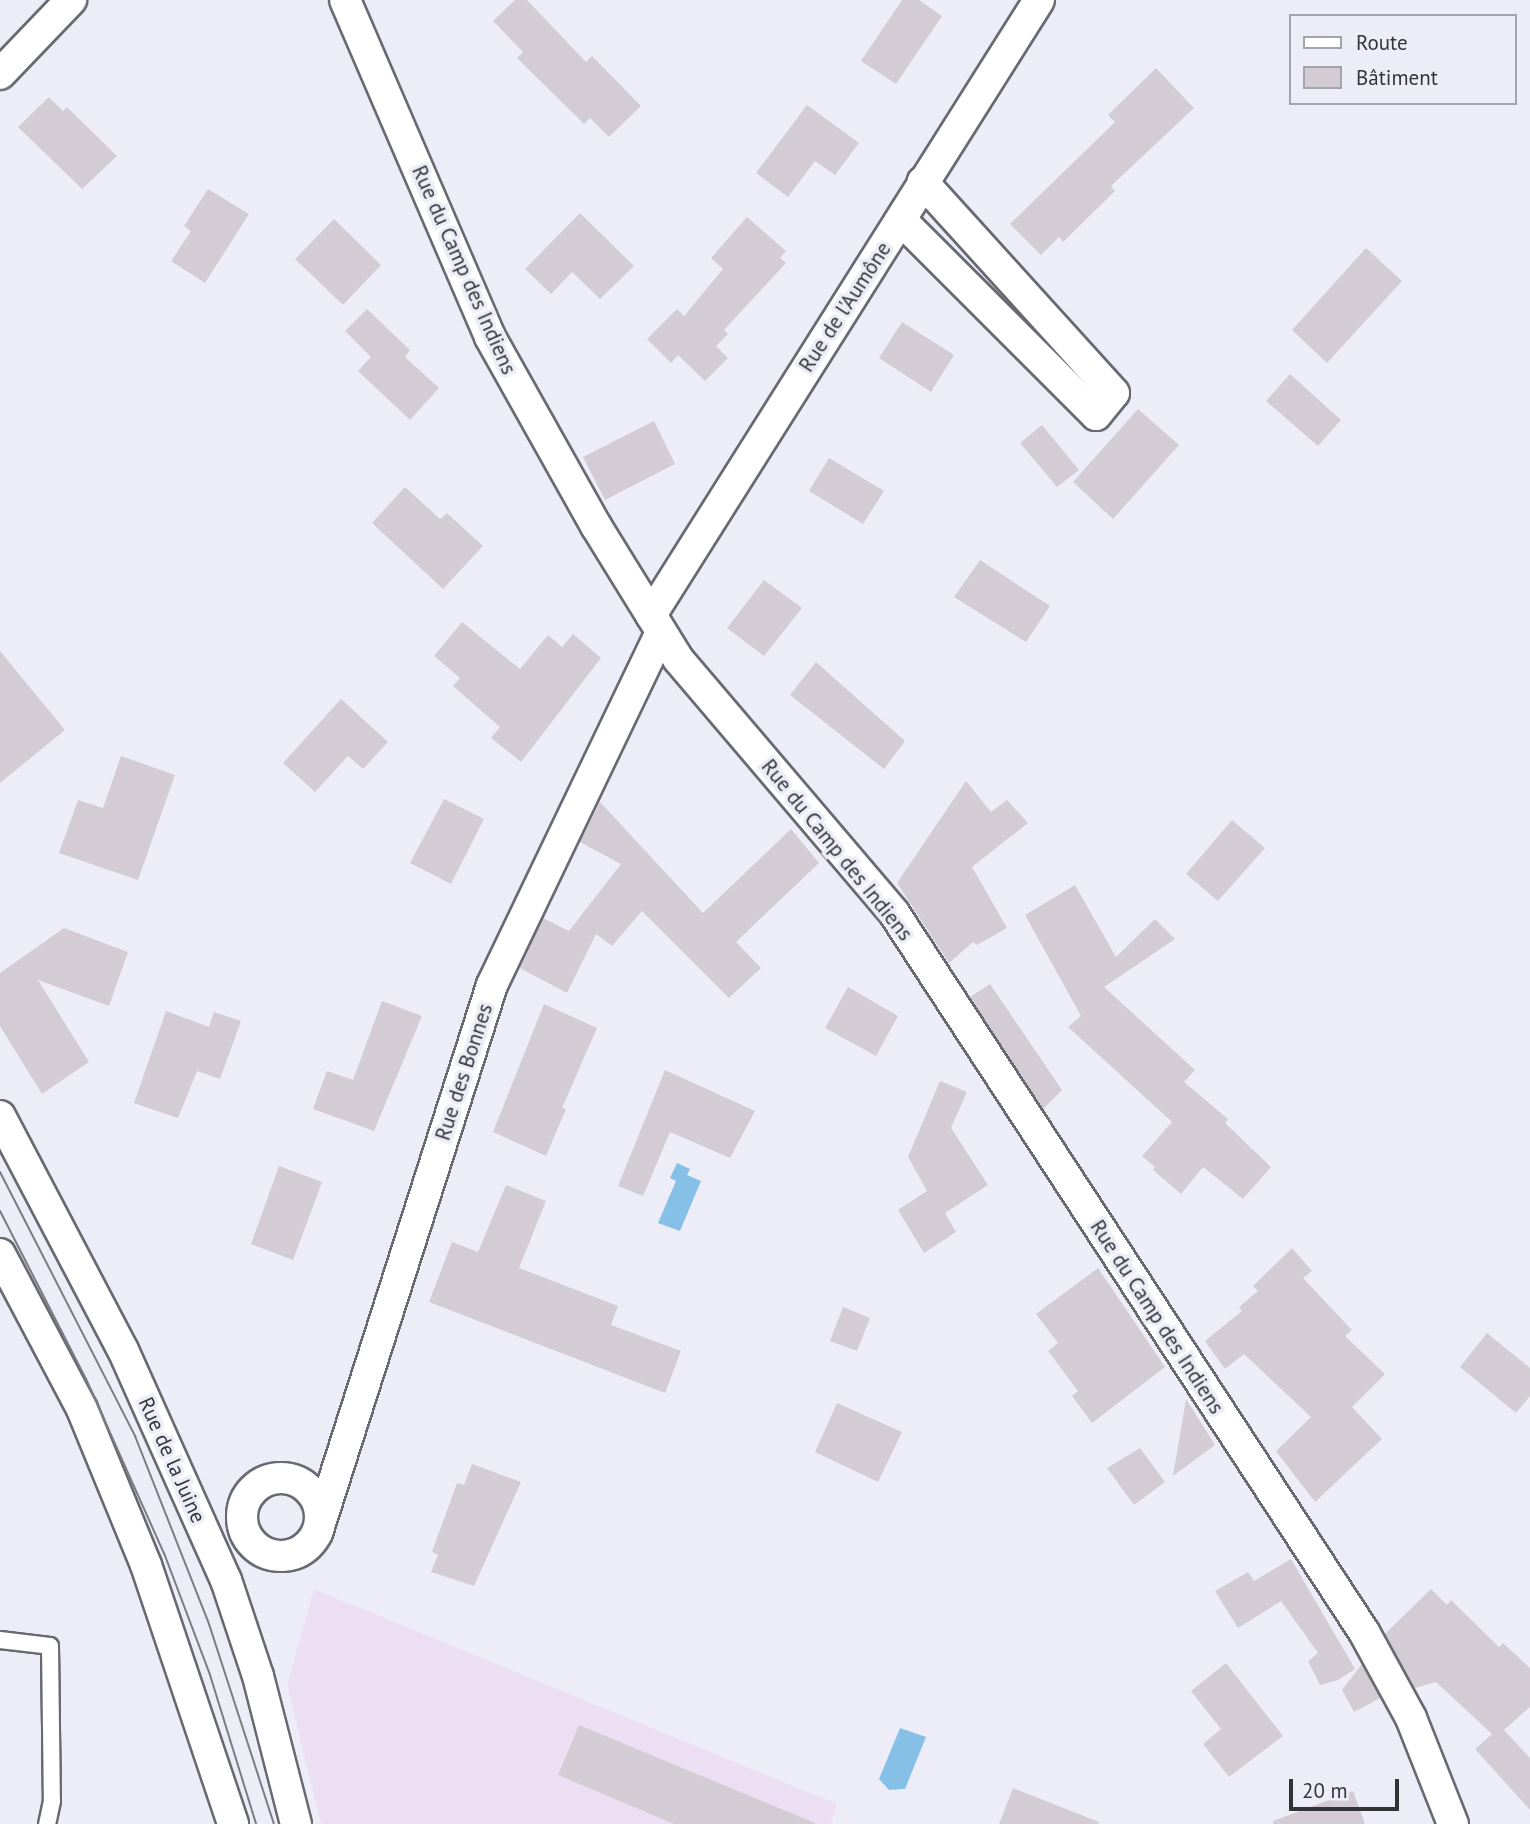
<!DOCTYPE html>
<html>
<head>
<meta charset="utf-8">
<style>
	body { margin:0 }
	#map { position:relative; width:1530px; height:1824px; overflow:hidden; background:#ededf8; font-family:"PT Sans",sans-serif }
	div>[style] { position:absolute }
	.commercial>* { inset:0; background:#ecdff3 }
	.water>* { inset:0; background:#87c0e7 }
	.building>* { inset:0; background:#d4ccd5 }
	.roads { filter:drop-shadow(2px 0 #696972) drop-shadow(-2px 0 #696972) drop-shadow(0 2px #696972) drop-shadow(0 -2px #696972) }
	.service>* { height:16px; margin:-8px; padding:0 8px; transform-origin:8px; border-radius:8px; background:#fff }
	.minor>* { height:30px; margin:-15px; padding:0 15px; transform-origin:15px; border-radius:15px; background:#fff }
	.minor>.ring { margin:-15px; padding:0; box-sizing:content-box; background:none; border:30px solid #fff; border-radius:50% }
	.tram>* { height:2px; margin:-1px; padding:0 1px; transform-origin:1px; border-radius:1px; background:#7b7b81 }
	span { translate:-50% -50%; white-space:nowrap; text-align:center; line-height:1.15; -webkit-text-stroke:7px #ededf8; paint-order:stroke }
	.street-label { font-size:21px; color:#343438 }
	.legend { position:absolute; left:1289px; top:14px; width:228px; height:91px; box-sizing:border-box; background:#ededf8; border:2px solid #a3a3ab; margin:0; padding:9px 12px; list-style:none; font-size:21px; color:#343438 }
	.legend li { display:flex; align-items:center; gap:14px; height:35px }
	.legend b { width:35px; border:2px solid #a3a3ab }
	.scale { position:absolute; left:1289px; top:1779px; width:110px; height:32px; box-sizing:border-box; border:4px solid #343438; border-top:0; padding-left:9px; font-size:21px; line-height:24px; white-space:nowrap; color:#343438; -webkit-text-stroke:5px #ededf8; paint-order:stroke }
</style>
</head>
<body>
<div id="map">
	<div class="commercial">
		<div style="clip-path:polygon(314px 1589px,837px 1804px,831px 1824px,321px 1824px,287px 1685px)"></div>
	</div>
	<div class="water">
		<div style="clip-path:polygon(677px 1163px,690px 1169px,687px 1175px,701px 1181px,680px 1231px,658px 1223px,676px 1181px,670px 1178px)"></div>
		<div style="clip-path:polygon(900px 1728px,926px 1737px,905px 1789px,889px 1790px,879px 1779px)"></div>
	</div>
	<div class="building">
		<div style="clip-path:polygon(515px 0,527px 0,586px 62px,592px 56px,641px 106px,609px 137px,590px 118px,584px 124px,517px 58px,523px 52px,493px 21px)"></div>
		<div style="clip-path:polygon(902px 0,919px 0,942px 16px,896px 84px,861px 61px)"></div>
		<div style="clip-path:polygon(1156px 68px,1194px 108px,1111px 186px,1115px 191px,1063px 242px,1059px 237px,1041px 255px,1010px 224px,1115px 122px,1108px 115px)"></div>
		<div style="clip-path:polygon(49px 97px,63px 111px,67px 107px,117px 156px,82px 189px,18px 127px)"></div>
		<div style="clip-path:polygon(807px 105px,859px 143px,835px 175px,815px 161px,788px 197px,756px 173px)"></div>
		<div style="clip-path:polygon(208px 189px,249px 214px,205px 283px,171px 261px,191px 231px,184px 226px)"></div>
		<div style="clip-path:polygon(580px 213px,634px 266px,600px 299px,572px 272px,551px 294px,525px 269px)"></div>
		<div style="clip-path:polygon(747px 217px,786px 251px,780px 258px,786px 263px,724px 330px,728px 334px,716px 346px,728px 358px,705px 381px,678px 355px,671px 363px,647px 339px,677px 309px,684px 316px,723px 269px,711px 258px)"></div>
		<div style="clip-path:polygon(334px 219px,381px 265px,343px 305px,295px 259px)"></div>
		<div style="clip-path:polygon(1366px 248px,1402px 281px,1327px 363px,1292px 330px)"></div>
		<div style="clip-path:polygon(367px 309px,410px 350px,405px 357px,439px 388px,410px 420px,358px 371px,371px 357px,345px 331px)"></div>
		<div style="clip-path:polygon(902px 322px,954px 355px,931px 392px,879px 358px)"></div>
		<div style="clip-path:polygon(1290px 374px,1341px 420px,1318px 446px,1266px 401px)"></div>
		<div style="clip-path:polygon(1138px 409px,1179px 445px,1113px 519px,1073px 482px)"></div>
		<div style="clip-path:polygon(654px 421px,675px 464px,605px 500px,583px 457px)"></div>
		<div style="clip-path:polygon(1042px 425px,1079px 470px,1057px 487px,1020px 443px)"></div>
		<div style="clip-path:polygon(829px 458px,884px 491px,863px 524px,809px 491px)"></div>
		<div style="clip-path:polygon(405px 487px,440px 519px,447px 513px,483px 546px,443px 589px,372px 523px)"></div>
		<div style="clip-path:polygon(980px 560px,1050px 606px,1026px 642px,954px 597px)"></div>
		<div style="clip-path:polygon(764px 580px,802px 608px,764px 656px,727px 628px)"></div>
		<div style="clip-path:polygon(462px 622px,520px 669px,548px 635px,562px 647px,573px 634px,601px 658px,521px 762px,491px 738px,500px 727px,453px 686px,460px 678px,434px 656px)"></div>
		<div style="clip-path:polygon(0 651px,65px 730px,0 783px)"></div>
		<div style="clip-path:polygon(816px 662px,905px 741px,884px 769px,790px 695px)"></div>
		<div style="clip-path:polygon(341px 699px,388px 742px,363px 769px,348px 756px,315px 792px,283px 763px)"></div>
		<div style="clip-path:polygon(121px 756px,175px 775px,138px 880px,59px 853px,78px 800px,103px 808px)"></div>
		<div style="clip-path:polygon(966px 781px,991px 812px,1007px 800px,1028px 823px,972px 867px,1007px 928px,977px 945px,973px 942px,949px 963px,897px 883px)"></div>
		<div style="clip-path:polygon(444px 799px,484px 819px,451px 884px,410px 863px)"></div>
		<div style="clip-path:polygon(600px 802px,703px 913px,791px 829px,819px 863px,736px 942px,761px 968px,729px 998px,642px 911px,612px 946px,596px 934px,567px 993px,520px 968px,543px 918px,569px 931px,621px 864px,580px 842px)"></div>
		<div style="clip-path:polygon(1232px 820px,1265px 848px,1218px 901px,1186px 874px)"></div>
		<div style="clip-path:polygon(1075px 885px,1116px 957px,1155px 919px,1175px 939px,1104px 987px,1195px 1070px,1184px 1082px,1228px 1119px,1225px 1123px,1271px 1167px,1243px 1199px,1203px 1167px,1181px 1194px,1153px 1170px,1155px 1167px,1142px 1156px,1172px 1122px,1068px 1027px,1081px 1016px,1025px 915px)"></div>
		<div style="clip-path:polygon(64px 928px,128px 952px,109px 1006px,38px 980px,89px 1062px,42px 1094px,0 1026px,0 973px)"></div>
		<div style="clip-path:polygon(990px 984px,1062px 1090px,1043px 1109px,970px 997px)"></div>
		<div style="clip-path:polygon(848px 987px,898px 1016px,876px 1056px,825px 1028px)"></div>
		<div style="clip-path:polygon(382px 1001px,422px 1016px,374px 1131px,313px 1109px,327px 1071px,353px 1080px)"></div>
		<div style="clip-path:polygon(544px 1004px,597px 1028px,562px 1108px,566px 1109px,546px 1156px,493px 1132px)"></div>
		<div style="clip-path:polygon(166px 1011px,209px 1027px,214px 1012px,241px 1021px,220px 1079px,197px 1071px,178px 1118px,134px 1103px)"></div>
		<div style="clip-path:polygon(665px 1070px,755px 1111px,730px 1158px,670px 1132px,643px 1196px,618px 1186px)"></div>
		<div style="clip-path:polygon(940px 1081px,967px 1092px,951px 1128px,988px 1185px,945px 1213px,956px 1232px,924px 1253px,898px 1210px,927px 1191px,908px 1157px)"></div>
		<div style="clip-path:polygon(279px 1166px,322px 1182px,293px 1260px,251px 1244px)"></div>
		<div style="clip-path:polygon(506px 1185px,546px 1201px,519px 1268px,618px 1306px,611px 1325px,681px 1351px,665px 1393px,429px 1302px,452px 1242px,478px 1252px)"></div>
		<div style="clip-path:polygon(1292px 1248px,1312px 1271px,1303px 1278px,1352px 1330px,1345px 1336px,1385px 1374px,1352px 1407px,1382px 1439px,1315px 1502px,1276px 1451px,1311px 1417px,1244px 1354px,1225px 1369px,1205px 1341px,1242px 1311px,1239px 1307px,1258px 1291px,1253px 1286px)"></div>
		<div style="clip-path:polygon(1098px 1268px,1165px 1367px,1092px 1423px,1072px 1396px,1078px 1391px,1048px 1351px,1058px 1343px,1036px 1314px)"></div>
		<div style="clip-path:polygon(843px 1307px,870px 1318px,857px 1351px,830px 1341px)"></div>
		<div style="clip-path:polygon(1487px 1333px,1530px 1368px,1530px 1396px,1516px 1413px,1460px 1367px)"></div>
		<div style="clip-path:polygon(1186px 1399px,1215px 1445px,1173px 1476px)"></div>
		<div style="clip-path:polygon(837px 1403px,902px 1432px,878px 1482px,815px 1452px)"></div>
		<div style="clip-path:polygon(1140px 1448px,1165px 1482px,1134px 1505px,1107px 1468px)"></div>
		<div style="clip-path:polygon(472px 1464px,521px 1482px,474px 1586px,431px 1572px,438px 1555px,432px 1552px,457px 1483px,464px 1485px)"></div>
		<div style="clip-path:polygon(1291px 1559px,1355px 1669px,1338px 1680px,1320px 1685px,1308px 1661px,1318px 1653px,1281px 1601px,1238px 1628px,1215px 1591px,1248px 1572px,1254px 1581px)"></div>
		<div style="clip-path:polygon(1431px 1589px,1447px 1605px,1451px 1600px,1499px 1647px,1503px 1643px,1530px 1668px,1530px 1707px,1504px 1730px,1530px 1758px,1530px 1810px,1475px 1749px,1492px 1734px,1436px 1682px,1415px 1688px,1385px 1634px)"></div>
		<div style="clip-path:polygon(1226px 1663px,1283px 1736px,1229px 1777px,1203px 1744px,1221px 1729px,1191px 1691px)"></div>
		<div style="clip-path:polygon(1362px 1664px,1380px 1698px,1354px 1712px,1342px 1690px)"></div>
		<div style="clip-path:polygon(579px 1725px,815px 1823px,815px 1824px,674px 1824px,558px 1775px)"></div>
		<div style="clip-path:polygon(1013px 1788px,1099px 1822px,1098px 1824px,999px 1824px)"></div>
		<div style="clip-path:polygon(1353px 1791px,1365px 1824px,1273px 1824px,1273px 1821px)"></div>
	</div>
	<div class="roads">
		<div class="service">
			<div style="left:0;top:1640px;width:50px;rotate:6.8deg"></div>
			<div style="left:50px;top:1646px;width:155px;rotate:89.3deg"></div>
			<div style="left:52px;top:1801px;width:24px;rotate:102deg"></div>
		</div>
		<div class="minor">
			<div style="left:345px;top:0;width:367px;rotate:66.7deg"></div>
			<div style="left:490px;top:337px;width:217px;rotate:60.7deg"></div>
			<div style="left:596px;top:526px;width:156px;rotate:58.3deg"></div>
			<div style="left:678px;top:659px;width:333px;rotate:49.6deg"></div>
			<div style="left:894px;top:913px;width:859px;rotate:56.83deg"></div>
			<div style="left:1364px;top:1632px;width:98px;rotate:61.3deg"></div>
			<div style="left:1411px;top:1718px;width:114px;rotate:68.4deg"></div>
			<div style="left:0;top:74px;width:103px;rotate:-46.2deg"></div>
			<div style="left:902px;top:221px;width:274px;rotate:45deg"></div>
			<div style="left:1096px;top:415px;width:28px;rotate:-51deg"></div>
			<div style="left:1114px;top:393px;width:285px;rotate:-132.2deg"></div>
			<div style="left:651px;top:615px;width:727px;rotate:-57.75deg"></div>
			<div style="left:0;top:1116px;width:264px;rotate:62.3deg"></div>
			<div style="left:123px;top:1350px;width:252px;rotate:65.9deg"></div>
			<div style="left:226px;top:1580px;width:101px;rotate:71.6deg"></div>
			<div style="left:258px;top:1676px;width:153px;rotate:75.6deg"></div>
			<div style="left:0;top:1254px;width:175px;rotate:62.1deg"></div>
			<div style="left:82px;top:1409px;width:169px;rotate:67.7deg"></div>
			<div style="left:146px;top:1565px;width:273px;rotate:71.4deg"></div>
			<div class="ring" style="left:242px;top:1478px;width:48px;height:48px"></div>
			<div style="left:317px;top:1533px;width:575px;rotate:-72.29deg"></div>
			<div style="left:492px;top:985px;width:391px;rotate:-64.4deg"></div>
		</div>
	</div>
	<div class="tram">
		<div style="left:0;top:1172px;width:297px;rotate:62.9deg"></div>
		<div style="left:135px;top:1436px;width:199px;rotate:68.5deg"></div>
		<div style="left:208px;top:1621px;width:213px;rotate:72deg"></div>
		<div style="left:0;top:1211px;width:189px;rotate:62.9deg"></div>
		<div style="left:86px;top:1379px;width:191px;rotate:65.9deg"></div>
		<div style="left:164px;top:1553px;width:130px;rotate:69.3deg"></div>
		<div style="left:210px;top:1675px;width:156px;rotate:72.8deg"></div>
	</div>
	<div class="street-label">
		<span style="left:464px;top:270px;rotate:66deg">Rue du Camp des Indiens</span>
		<span style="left:845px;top:307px;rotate:-57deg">Rue de l'Aumône</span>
		<span style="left:837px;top:850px;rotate:51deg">Rue du Camp des Indiens</span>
		<span style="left:464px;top:1072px;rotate:-72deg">Rue des Bonnes</span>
		<span style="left:1157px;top:1317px;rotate:57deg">Rue du Camp des Indiens</span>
		<span style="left:172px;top:1460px;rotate:66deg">Rue de la Juine</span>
	</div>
	<ul class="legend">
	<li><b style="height:9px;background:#fff"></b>Route</li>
	<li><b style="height:19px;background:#d4ccd5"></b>Bâtiment</li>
	</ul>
	<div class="scale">20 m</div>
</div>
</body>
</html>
